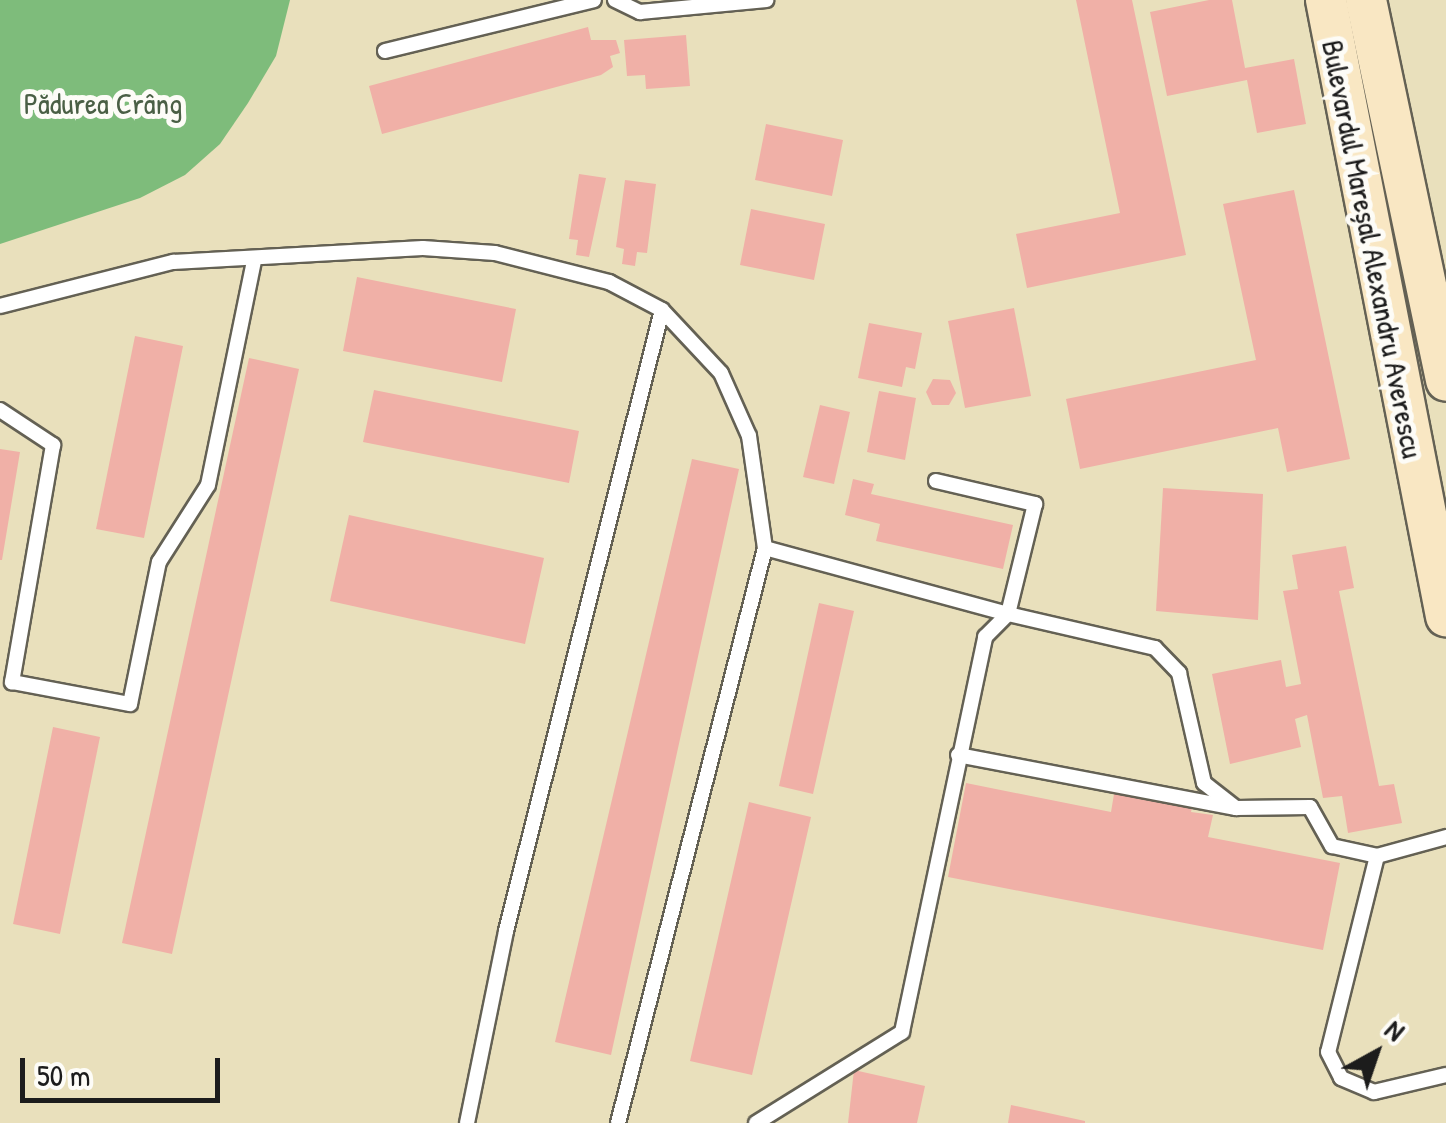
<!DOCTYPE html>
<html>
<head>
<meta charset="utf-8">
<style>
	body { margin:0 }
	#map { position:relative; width:1446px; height:1123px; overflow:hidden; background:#e9e0bc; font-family:"Patrick Hand",sans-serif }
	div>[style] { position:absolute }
	.forest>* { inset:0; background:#7ebc7b }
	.building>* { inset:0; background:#f0b0a7 }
	.roads { filter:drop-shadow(2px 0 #646154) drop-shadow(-2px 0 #646154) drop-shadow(0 2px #646154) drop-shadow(0 -2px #646154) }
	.service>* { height:14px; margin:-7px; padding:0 7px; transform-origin:7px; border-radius:7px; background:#fff }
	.secondary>* { height:40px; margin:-20px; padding:0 20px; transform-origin:20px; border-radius:20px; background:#f9e7c3 }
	span { translate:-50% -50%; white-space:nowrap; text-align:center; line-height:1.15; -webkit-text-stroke:10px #fdfcf7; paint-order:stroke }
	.park-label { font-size:30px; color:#4a5f45 }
	.street-label { font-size:30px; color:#1c1c1c }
	.north { position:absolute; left:1326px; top:1003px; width:100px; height:100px; -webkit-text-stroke:8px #fdfcf7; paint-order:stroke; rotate:40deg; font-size:28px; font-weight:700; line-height:40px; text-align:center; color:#1c1c1c }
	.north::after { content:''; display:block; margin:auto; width:35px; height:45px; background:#1c1c1c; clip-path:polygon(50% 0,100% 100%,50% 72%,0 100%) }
	.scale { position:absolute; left:20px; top:1058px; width:200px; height:45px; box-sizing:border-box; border:5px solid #1c1c1c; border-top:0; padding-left:12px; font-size:30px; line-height:35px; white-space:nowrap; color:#1c1c1c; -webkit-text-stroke:8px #fdfcf7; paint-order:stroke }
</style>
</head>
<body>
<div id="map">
	<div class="forest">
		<div style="clip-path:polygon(0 0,290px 0,276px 56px,248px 103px,220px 144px,185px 175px,140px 198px,0 244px)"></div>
	</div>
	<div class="building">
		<div style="clip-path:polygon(1076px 0,1132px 0,1186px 255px,1027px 288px,1016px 234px,1120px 213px)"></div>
		<div style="clip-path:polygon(1209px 0,1232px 0,1245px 68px,1294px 59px,1306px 124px,1257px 133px,1247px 80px,1167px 96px,1150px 12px)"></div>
		<div style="clip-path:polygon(588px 27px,591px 40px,616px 40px,620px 53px,610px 56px,613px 67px,601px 75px,382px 134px,369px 86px)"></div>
		<div style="clip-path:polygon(686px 35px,690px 86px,646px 89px,645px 75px,627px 76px,624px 40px)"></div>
		<div style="clip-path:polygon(766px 124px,843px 140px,832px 196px,755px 180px)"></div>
		<div style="clip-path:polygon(579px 174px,606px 178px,589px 257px,576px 255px,578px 240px,569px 239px)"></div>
		<div style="clip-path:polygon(625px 180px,656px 184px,647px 253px,637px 252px,635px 266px,622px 264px,624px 249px,616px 247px)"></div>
		<div style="clip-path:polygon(1294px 190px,1350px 459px,1287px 472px,1278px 428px,1080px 469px,1066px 399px,1256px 360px,1223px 204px)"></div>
		<div style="clip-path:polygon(751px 209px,825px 224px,814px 280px,740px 265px)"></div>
		<div style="clip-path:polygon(357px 277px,516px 309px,502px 382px,343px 351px)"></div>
		<div style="clip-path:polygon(1014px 308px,1031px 396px,965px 408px,948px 321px)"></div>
		<div style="clip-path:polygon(869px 323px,922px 333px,915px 369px,906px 367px,902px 387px,858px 378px)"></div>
		<div style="clip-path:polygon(135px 336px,183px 346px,144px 538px,96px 529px)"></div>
		<div style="clip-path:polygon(249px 358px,299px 369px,172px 954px,122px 943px)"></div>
		<div style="clip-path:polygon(933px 379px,950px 380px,956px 393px,949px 405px,932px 405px,926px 392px)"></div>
		<div style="clip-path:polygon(374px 390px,579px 431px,569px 483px,363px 442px)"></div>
		<div style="clip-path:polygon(879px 391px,916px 398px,905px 460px,867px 452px)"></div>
		<div style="clip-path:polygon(820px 405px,850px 412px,834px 484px,803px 477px)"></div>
		<div style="clip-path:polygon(0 449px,20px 452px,2px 560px,0 560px)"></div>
		<div style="clip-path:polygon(692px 459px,739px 469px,611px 1055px,555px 1042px)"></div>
		<div style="clip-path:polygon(853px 479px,874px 484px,871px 494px,1013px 525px,1003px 569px,876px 541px,880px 524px,845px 515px)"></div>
		<div style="clip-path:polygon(1163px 488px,1263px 494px,1258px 620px,1156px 611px)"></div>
		<div style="clip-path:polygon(349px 515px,544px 558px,525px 644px,330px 601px)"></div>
		<div style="clip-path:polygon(1346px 546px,1354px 588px,1339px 591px,1379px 786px,1394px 784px,1402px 823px,1348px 833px,1342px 796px,1323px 798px,1307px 715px,1295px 719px,1301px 747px,1230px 764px,1212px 674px,1281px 660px,1286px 687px,1301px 684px,1283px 591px,1298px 589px,1292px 555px)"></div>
		<div style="clip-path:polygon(819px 603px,854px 611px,813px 794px,779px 786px)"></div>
		<div style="clip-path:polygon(53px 727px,100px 737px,60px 934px,13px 924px)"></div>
		<div style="clip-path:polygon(966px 783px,1111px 812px,1114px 794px,1193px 804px,1191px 812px,1213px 815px,1208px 837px,1340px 863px,1323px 950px,948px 877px)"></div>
		<div style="clip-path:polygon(749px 802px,811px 817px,752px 1075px,690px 1061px)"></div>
		<div style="clip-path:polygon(854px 1070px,925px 1086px,917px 1123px,848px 1123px)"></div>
		<div style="clip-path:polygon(1011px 1105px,1085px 1121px,1085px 1123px,1008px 1123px)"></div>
	</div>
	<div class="roads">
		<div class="service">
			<div style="left:615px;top:0;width:28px;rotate:26deg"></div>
			<div style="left:640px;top:12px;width:127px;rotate:-5.4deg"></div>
			<div style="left:385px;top:51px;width:215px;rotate:-13.7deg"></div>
			<div style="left:0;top:306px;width:179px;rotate:-14.3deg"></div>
			<div style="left:173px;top:262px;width:250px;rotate:-3.2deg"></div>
			<div style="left:423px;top:248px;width:72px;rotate:4deg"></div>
			<div style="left:495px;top:253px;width:118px;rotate:14.3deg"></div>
			<div style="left:609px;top:282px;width:60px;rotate:27.8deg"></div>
			<div style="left:662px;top:310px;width:86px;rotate:46.9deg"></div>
			<div style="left:721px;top:373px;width:69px;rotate:66deg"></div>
			<div style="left:749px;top:436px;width:113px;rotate:81.9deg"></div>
			<div style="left:765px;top:548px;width:593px;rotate:104.34deg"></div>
			<div style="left:0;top:410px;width:64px;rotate:33.4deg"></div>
			<div style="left:53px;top:445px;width:241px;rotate:99.8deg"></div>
			<div style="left:12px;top:682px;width:120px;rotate:10.6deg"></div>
			<div style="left:130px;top:704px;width:145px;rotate:-78.5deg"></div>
			<div style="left:159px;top:562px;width:91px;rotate:-57.5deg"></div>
			<div style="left:208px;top:485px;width:230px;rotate:-78.4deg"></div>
			<div style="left:936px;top:481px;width:102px;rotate:13.1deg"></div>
			<div style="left:1035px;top:504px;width:113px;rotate:103.8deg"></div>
			<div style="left:1008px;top:614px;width:151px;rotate:13deg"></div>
			<div style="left:1155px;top:648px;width:35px;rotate:46deg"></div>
			<div style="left:1179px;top:673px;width:113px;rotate:77.2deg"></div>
			<div style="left:1204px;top:783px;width:41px;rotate:38deg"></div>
			<div style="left:958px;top:755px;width:283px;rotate:10.8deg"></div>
			<div style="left:1236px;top:808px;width:74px;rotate:-0.8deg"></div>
			<div style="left:1310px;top:807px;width:45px;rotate:60.6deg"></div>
			<div style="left:1332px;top:846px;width:46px;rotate:12.5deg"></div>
			<div style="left:1377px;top:856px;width:72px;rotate:-15.4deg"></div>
			<div style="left:1377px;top:856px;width:202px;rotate:104deg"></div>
			<div style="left:1328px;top:1052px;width:29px;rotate:63deg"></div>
			<div style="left:1341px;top:1078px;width:36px;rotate:23deg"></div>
			<div style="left:1374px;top:1092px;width:74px;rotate:-13.3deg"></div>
			<div style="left:467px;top:1123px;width:196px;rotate:-78.5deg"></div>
			<div style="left:506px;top:931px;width:640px;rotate:-75.9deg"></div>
			<div style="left:756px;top:1123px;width:172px;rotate:-31.9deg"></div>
			<div style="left:902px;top:1032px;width:404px;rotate:-78.1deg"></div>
			<div style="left:985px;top:637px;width:33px;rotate:-45deg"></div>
			<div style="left:1008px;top:614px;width:252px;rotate:-164.8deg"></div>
		</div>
		<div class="secondary">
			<div style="left:1326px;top:0;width:628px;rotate:78.98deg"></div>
			<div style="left:1366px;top:0;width:389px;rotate:78.1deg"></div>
		</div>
	</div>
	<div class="park-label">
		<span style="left:103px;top:103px">Pădurea Crâng</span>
	</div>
	<div class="street-label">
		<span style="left:1373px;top:249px;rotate:79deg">Bulevardul Mareșal Alexandru Averescu</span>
	</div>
	<div class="north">N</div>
	<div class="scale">50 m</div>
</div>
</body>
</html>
